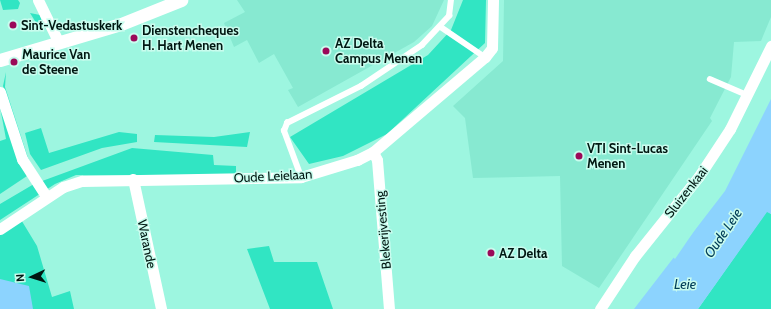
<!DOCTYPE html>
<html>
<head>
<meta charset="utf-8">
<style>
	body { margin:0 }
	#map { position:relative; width:771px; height:309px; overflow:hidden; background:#9df6e0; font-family:Cabin,sans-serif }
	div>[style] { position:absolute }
	.built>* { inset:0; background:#87e9d1 }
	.green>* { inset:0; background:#31e5c3 }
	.water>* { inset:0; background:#8cd3fe }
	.pier>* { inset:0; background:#9df6e0 }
	.service>* { height:5.5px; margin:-2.75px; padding:0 2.75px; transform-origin:2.75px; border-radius:2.75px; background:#fff }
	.minor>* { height:11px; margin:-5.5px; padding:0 5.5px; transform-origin:5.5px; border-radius:5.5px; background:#fff }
	.tertiary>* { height:13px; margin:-6.5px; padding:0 6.5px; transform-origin:6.5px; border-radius:6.5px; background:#fff }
	.dots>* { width:11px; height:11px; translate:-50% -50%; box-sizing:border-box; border:2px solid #c9fcee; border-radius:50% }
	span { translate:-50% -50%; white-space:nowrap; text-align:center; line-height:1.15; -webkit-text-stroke:3px #c9fcee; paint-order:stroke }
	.poi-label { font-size:13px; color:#001712; font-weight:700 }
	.left { translate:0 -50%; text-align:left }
	.street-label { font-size:13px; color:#001712 }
	.water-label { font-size:14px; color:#003c57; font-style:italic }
	.north { position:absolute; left:12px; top:257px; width:40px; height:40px; -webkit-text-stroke:3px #c9fcee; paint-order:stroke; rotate:266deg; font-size:11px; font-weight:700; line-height:16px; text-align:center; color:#001712 }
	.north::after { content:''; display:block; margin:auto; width:14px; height:18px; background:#001712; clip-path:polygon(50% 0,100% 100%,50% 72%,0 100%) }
</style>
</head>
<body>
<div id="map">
	<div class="built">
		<div style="clip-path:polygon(237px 0,444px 0,432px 26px,414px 42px,298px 107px,288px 90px,293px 88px,274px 54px,259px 63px,247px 40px,234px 47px,224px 23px,245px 12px)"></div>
		<div style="clip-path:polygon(504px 0,771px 0,771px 17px,761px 41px,734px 42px,731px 77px,710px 118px,712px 121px,599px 288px,562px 266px,560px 176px,473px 178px,465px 118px,453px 106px,503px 61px)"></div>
	</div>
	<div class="green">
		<div style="clip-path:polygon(0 0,18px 0,20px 3px,18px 9px,3px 10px)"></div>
		<div style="clip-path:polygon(463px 0,486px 0,485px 43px,387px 134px,343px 156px,309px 164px,290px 137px,428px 55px,451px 30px)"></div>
		<div style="clip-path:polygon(30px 13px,40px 15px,44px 28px,40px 29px)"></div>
		<div style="clip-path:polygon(6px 72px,5px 87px,28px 158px,37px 173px,25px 158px,3px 86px)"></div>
		<div style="clip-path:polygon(0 107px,27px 176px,0 194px,0 141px,6px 139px)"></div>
		<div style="clip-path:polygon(41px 128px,49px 153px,119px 132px,137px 134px,137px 142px,102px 148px,41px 170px,30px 154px,25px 133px)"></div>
		<div style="clip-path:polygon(250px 132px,247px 147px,154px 142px,155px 135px,214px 137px)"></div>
		<div style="clip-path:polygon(132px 148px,213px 155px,214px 165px,236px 166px,236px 175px,76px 175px,55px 184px,0 220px,0 204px,34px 184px)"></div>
		<div style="clip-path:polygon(767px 211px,771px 214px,771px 309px,698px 309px)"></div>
		<div style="clip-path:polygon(20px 218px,37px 246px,52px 297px,70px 291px,74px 309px,0 309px,0 235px)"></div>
		<div style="clip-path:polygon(269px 246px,274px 262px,317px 262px,333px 309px,270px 309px,247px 249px)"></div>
	</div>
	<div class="water">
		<div style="clip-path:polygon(771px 99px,771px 214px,767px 212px,698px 309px,634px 309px,725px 191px)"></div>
		<div style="clip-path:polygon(0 279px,29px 286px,33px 309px,0 309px)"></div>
	</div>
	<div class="pier">
		<div style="clip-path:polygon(720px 193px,675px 259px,672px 256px)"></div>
	</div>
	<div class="service">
		<div style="left:441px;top:27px;width:53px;rotate:34.3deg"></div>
		<div style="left:710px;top:79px;width:40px;rotate:23.4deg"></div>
		<div style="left:301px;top:177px;width:49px;rotate:-110.3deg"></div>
		<div style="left:284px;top:131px;width:9px;rotate:-69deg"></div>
		<div style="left:287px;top:123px;width:83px;rotate:-26.6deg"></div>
		<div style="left:361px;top:86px;width:73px;rotate:-33.9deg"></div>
		<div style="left:422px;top:45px;width:40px;rotate:-47deg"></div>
		<div style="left:449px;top:16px;width:16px;rotate:-83deg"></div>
	</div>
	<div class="minor">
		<div style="left:38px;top:0;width:48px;rotate:64deg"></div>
		<div style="left:0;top:92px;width:71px;rotate:71.8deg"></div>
		<div style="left:22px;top:159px;width:44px;rotate:57deg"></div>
		<div style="left:373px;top:152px;width:9px;rotate:63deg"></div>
		<div style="left:377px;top:160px;width:149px;rotate:85.4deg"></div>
		<div style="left:133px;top:179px;width:133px;rotate:77.8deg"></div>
		<div style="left:0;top:229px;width:76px;rotate:-33.7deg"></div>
		<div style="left:63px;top:187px;width:20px;rotate:-18deg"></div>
		<div style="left:82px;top:181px;width:219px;rotate:-1deg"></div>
		<div style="left:301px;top:177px;width:59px;rotate:-16.9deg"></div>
		<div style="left:357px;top:160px;width:18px;rotate:-27deg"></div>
		<div style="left:373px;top:152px;width:147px;rotate:-40.3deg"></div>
		<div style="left:485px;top:57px;width:11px;rotate:-52deg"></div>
		<div style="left:492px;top:48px;width:48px;rotate:-88.8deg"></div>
		<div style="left:600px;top:309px;width:64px;rotate:-56.6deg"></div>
		<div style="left:635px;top:256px;width:102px;rotate:-51.3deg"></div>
		<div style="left:699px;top:176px;width:56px;rotate:-56.6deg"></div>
		<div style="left:730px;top:129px;width:93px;rotate:-63.7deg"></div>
	</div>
	<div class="tertiary">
		<div style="left:0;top:60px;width:126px;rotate:-16.6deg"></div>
		<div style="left:121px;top:24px;width:65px;rotate:-21.8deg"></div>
	</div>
	<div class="dots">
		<div style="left:13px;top:25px;background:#9b0959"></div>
		<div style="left:134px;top:38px;background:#9b0959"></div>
		<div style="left:326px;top:51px;background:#9b0959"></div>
		<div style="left:14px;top:62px;background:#9b0959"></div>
		<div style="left:579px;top:156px;background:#9b0959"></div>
		<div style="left:491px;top:253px;background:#9b0959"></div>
	</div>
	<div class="poi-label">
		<span class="left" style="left:21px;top:25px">Sint-Vedastuskerk</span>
		<span class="left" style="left:142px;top:38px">Dienstencheques<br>H. Hart Menen</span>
		<span class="left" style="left:335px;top:51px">AZ Delta<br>Campus Menen</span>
		<span class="left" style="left:22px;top:62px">Maurice Van<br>de Steene</span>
		<span class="left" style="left:587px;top:156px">VTI Sint-Lucas<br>Menen</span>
		<span class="left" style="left:499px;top:253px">AZ Delta</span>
	</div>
	<div class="street-label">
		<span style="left:273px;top:176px;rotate:-3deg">Oude Leielaan</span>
		<span style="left:686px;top:192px;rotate:-52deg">Sluizenkaai</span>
		<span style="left:383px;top:230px;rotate:-95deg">Blekerijvesting</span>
		<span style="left:147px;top:244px;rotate:78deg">Warande</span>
	</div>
	<div class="water-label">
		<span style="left:723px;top:233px;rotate:-56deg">Oude Leie</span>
		<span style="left:685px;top:284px">Leie</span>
	</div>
	<div class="north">N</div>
</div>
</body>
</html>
